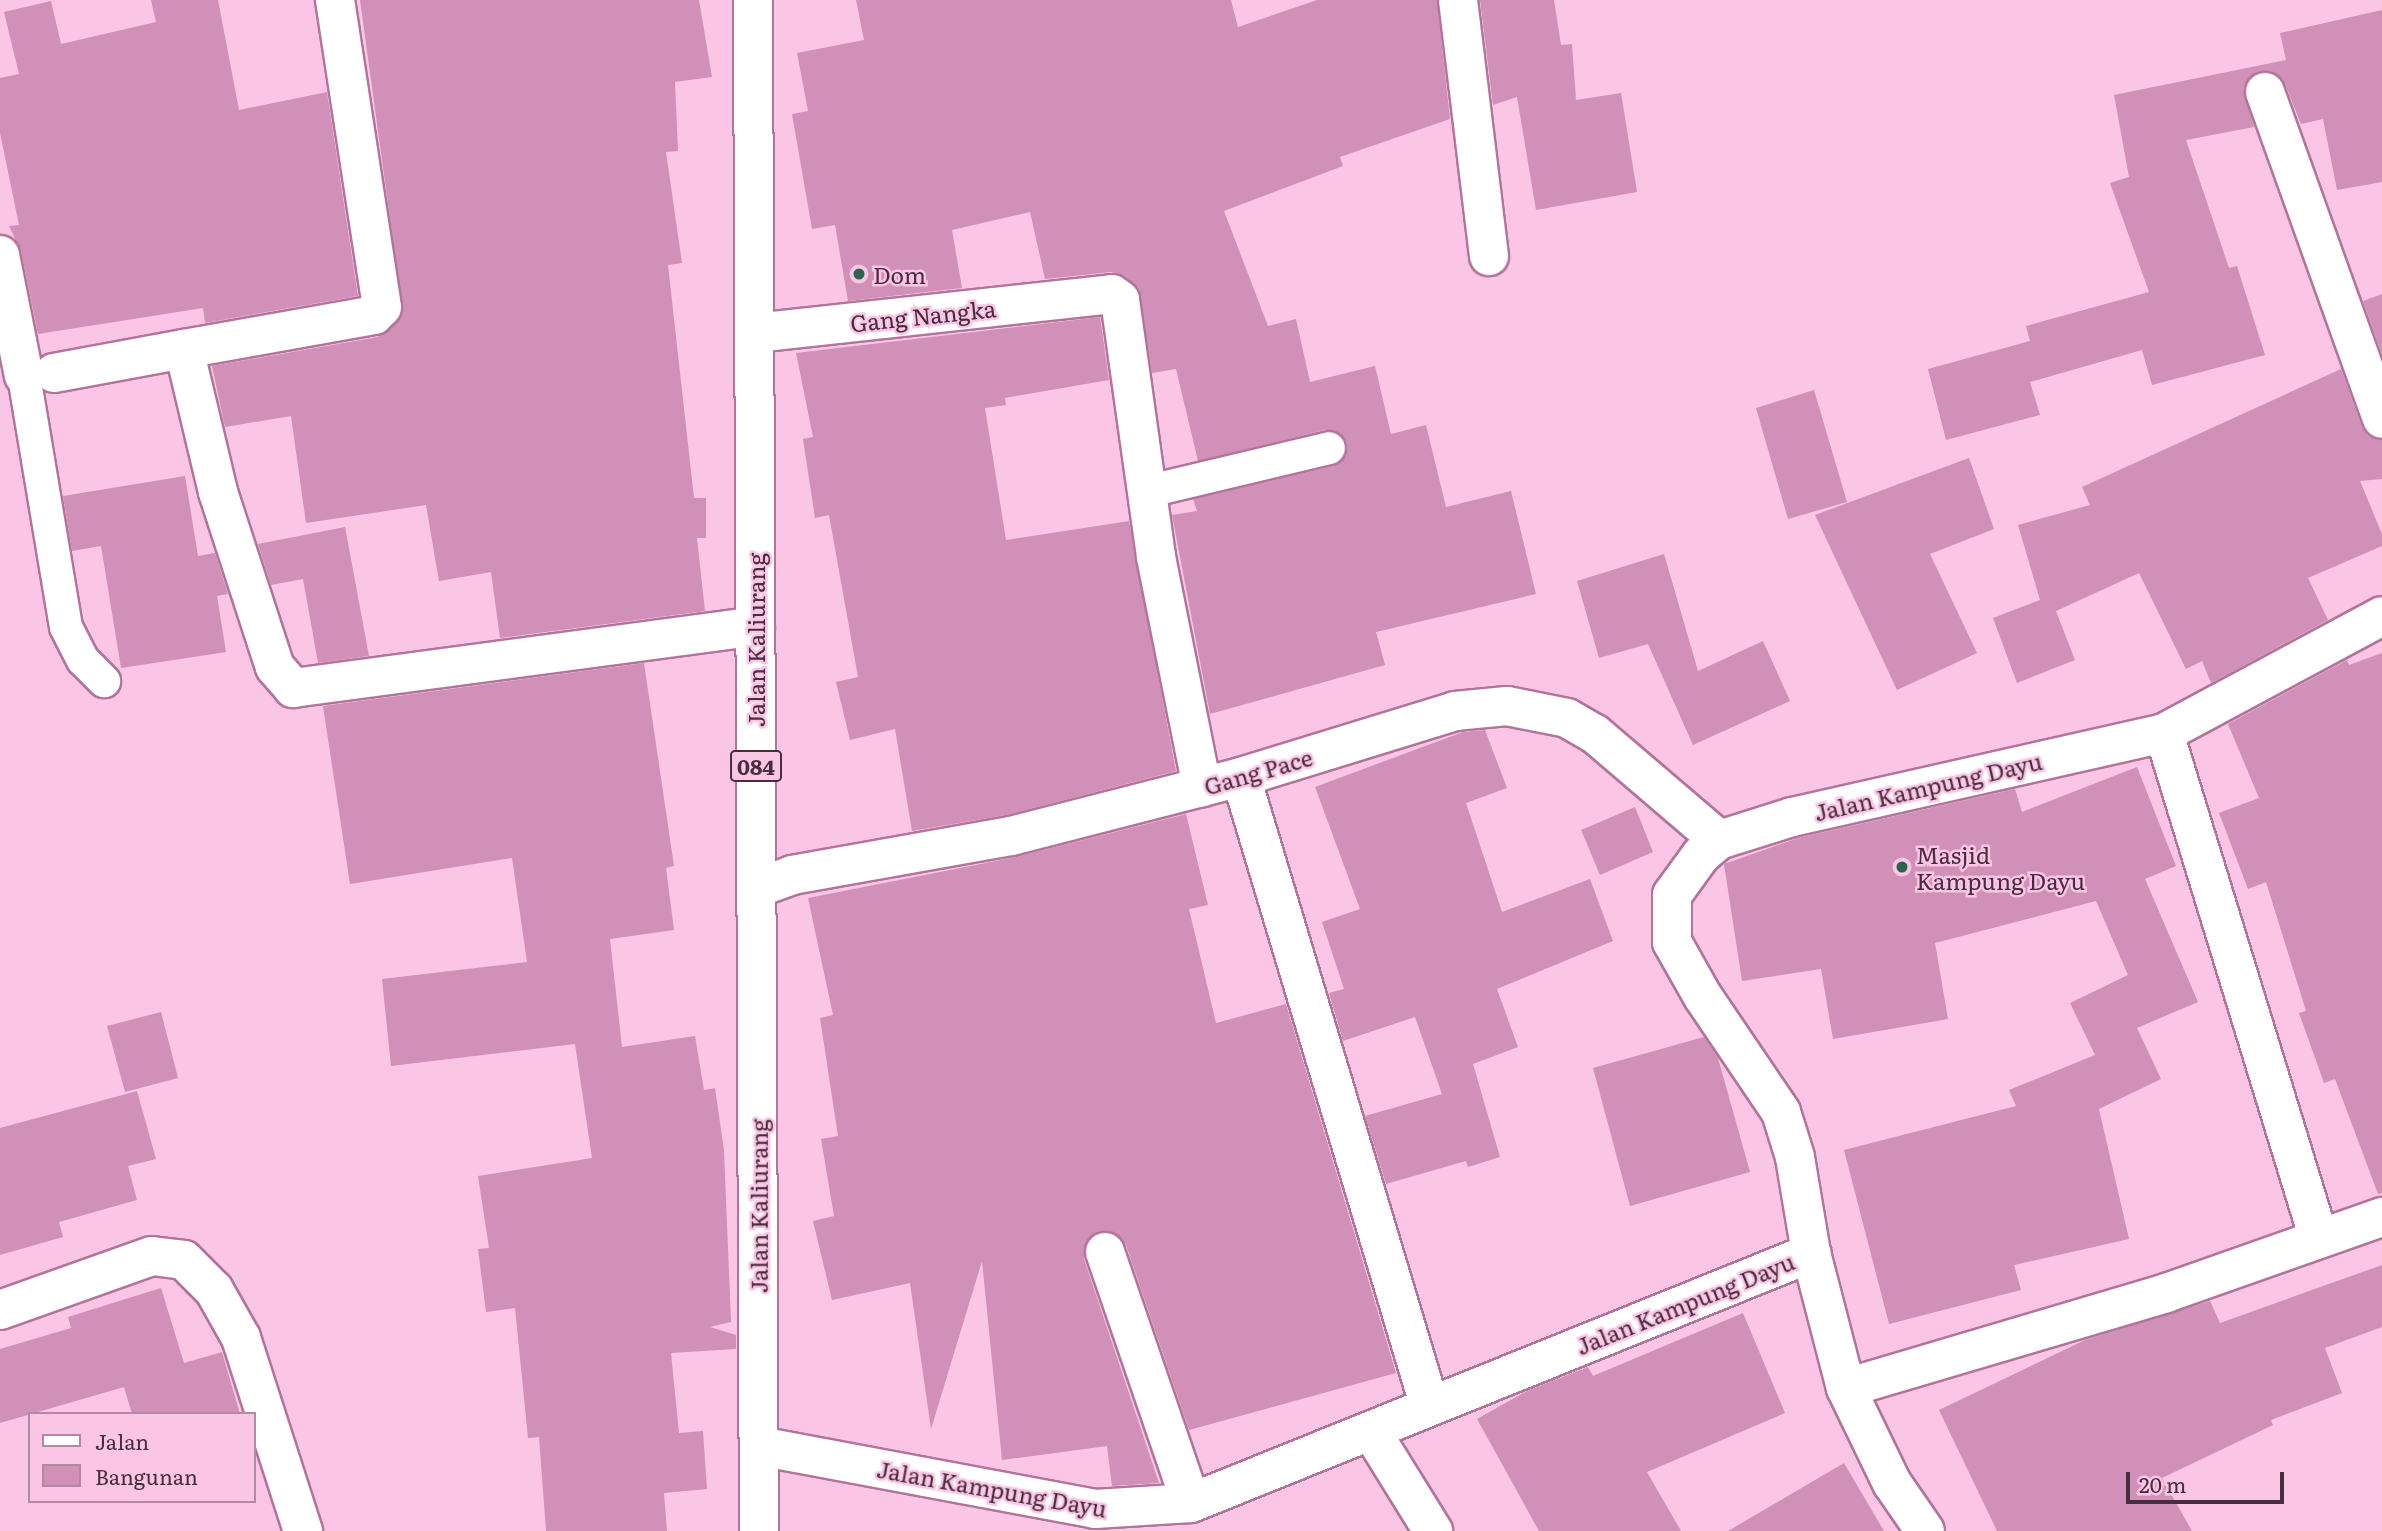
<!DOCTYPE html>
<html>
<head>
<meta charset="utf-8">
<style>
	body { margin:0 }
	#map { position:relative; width:2382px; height:1531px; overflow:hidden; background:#fbc5e5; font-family:Literata,serif }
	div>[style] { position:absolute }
	.building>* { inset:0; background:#d090b7 }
	.roads { filter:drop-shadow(2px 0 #b2749a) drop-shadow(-2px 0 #b2749a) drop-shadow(0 2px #b2749a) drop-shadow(0 -2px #b2749a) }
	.service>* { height:32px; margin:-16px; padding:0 16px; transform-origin:16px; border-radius:16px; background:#fff }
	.minor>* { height:38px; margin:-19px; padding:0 19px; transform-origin:19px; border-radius:19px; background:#fff }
	.primary>* { height:38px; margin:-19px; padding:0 19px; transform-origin:19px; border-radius:19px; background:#fff }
	.dots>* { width:19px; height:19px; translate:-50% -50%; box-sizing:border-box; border:4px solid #fbc5e5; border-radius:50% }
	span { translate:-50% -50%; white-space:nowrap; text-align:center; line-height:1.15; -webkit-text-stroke:5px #fbc5e5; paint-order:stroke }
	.shield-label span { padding:2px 5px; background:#fbc5e5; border:2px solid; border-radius:5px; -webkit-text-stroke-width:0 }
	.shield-label { font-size:21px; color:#472d3d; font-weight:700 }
	.poi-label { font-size:23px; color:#472d3d }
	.left { translate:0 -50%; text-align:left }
	.street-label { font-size:23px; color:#472d3d }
	.legend { position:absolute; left:28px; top:1412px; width:228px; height:91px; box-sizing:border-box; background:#fbc5e5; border:2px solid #b388a2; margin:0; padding:9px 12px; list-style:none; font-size:21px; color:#472d3d }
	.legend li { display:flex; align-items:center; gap:14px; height:35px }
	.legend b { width:35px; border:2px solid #b388a2 }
	.scale { position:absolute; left:2126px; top:1472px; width:158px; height:32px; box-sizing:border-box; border:4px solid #472d3d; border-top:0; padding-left:9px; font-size:21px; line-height:24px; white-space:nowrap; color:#472d3d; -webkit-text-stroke:5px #fbc5e5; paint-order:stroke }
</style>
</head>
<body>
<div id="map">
	<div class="building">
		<div style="clip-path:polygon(151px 0,218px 0,239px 110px,327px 92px,358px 296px,205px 323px,203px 308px,38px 334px,21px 251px,9px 226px,19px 225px,0 133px,0 78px,19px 74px,4px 12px,51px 1px,61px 44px,156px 22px)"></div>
		<div style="clip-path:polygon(360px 0,699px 0,712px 77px,675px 82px,678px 151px,666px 152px,682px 263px,668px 265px,694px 498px,706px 498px,706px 538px,697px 538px,705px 611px,500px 638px,491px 572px,439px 581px,426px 505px,306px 523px,291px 416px,225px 427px,212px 366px,378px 337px,403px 313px)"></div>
		<div style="clip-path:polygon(856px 0,1231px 0,1238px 27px,1317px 0,1437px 0,1450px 119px,1340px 157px,1343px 166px,1224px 211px,1268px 326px,1296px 319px,1310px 382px,1375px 366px,1391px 434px,1426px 425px,1446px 507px,1511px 491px,1536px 594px,1376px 632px,1385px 665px,1210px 714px,1172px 515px,1197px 511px,1193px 499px,1334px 466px,1346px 454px,1347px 443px,1335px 431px,1325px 430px,1198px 461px,1176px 369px,1152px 373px,1139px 288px,1125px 276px,1111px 272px,1045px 279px,1030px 212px,952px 230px,962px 288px,848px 301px,835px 225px,812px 229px,792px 114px,808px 111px,797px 53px,864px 40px)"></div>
		<div style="clip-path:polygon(1480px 0,1554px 0,1561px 45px,1572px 44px,1576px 100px,1621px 93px,1637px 192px,1536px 210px,1517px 97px,1493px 105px)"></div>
		<div style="clip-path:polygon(2382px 10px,2382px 182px,2337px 190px,2323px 119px,2301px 124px,2285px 84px,2270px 71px,2257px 72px,2244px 87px,2254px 127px,2186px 140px,2229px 268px,2237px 266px,2265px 355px,2152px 385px,2142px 350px,2030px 382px,2040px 415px,1946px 440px,1928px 369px,2030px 341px,2026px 326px,2149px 292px,2110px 183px,2129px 177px,2114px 95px,2286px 60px,2280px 33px)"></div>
		<div style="clip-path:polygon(2382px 294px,2382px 354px,2363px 301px)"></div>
		<div style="clip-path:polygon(1100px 317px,1109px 380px,1005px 398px,1006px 405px,985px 408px,1006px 540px,1129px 521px,1176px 771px,1006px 815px,912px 831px,895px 729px,850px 740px,836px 682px,858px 677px,829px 515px,815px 518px,803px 439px,813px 437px,796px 353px)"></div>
		<div style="clip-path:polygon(2341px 369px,2362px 427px,2368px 436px,2382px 440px,2382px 479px,2360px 481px,2382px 534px,2382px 546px,2308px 578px,2328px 620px,2211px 683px,2202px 661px,2186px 669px,2139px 573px,2056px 611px,2075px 660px,2017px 683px,1993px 618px,2040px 600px,2018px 525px,2090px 505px,2082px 487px)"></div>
		<div style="clip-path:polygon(1814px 390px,1847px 502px,1788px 519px,1756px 408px)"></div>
		<div style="clip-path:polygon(1969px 458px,1994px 529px,1930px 554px,1977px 653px,1897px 690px,1815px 515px)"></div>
		<div style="clip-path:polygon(185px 476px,198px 556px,215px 553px,228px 594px,217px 596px,226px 652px,121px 668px,101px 546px,72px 551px,63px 496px)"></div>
		<div style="clip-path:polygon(345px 527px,369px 656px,318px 663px,303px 579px,271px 585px,258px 544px)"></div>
		<div style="clip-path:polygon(1664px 554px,1698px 671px,1763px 641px,1790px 701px,1693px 745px,1648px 644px,1599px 658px,1577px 581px)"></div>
		<div style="clip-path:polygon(2382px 653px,2382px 1193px,2378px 1194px,2335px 1079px,2324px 1083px,2299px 1013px,2306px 1011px,2266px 882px,2248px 889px,2219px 813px,2259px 798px,2228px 724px,2347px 660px,2349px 665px)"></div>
		<div style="clip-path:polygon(644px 663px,674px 866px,666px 868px,674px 930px,610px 939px,622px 1047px,695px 1036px,704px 1090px,715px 1088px,724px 1150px,731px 1322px,710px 1327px,736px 1335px,736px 1349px,671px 1353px,679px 1433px,703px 1431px,707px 1489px,664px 1493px,667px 1531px,546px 1531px,539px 1437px,528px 1438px,515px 1308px,486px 1312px,478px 1249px,489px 1248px,478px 1176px,592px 1158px,575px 1044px,391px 1066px,382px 979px,527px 962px,512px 858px,350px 884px,323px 706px)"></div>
		<div style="clip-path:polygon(1485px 730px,1507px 788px,1466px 803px,1502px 912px,1590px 879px,1613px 941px,1497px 989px,1518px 1047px,1473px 1064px,1500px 1157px,1468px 1167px,1466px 1161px,1386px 1184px,1365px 1116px,1442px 1094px,1415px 1017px,1343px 1041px,1329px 993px,1344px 989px,1322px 922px,1360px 909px,1315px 787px,1463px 732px)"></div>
		<div style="clip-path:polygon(2137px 767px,2176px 866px,2145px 879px,2198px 1002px,2137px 1028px,2161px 1079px,2099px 1109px,2129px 1239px,2014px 1265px,2021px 1290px,1889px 1324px,1844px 1150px,2016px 1106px,2009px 1090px,2095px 1055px,2070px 1003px,2128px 975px,2096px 901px,1935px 943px,1948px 1019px,1833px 1039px,1821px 969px,1742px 981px,1724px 864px,1798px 838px,2015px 789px,2022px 812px)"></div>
		<div style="clip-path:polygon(1635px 807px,1653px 852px,1600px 875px,1581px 830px)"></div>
		<div style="clip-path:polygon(1186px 814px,1208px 905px,1189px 909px,1216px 1023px,1286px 1004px,1396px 1373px,1189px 1430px,1126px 1245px,1110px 1231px,1097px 1232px,1084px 1247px,1084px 1259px,1159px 1483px,1112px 1486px,1107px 1446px,1002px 1460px,982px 1261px,931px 1429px,910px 1283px,832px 1300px,813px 1221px,834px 1216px,821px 1139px,838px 1136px,820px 1018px,833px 1015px,808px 898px,1016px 857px)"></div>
		<div style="clip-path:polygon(161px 1012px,178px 1078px,125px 1092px,107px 1026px)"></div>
		<div style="clip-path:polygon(1704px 1037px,1718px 1058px,1750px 1172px,1630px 1206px,1593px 1068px)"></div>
		<div style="clip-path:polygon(137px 1091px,156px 1159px,128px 1166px,137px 1200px,59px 1222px,63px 1237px,0 1255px,0 1128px)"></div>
		<div style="clip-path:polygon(2382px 1265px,2382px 1327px,2325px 1348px,2342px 1393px,2271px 1420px,2273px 1425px,2162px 1478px,2192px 1531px,1997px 1531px,1939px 1410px,2085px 1340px,2210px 1301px,2220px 1323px)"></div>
		<div style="clip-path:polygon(161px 1288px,184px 1363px,222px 1352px,240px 1414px,132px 1414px,124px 1387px,0 1423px,0 1349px,71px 1328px,68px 1317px)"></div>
		<div style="clip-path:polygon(1743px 1313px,1785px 1413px,1647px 1472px,1681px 1531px,1539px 1531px,1477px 1419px,1527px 1391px,1588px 1367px,1593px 1376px)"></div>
		<div style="clip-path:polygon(1844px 1463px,1884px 1531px,1728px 1531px)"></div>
	</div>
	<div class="roads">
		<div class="service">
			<div style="left:24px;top:376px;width:254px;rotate:80.5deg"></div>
			<div style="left:66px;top:627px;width:37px;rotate:63deg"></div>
			<div style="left:83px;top:660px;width:30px;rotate:45deg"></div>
			<div style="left:1145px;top:492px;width:189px;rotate:-13.4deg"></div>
		</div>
		<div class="minor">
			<div style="left:1458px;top:0;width:258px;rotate:83.1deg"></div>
			<div style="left:2265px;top:92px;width:347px;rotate:70.3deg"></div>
			<div style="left:0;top:255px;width:123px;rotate:78.8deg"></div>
			<div style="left:755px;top:333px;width:359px;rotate:-6.2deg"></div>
			<div style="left:1112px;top:294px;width:10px;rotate:37deg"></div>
			<div style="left:1120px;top:300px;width:260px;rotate:82deg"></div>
			<div style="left:1156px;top:557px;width:235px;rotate:78.7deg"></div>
			<div style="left:184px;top:349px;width:193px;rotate:-10.1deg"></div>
			<div style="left:374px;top:315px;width:11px;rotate:-45deg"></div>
			<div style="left:382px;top:307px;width:311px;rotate:-98.7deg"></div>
			<div style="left:54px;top:373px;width:132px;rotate:-10.5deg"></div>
			<div style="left:184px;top:349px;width:147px;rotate:76.6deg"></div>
			<div style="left:218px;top:492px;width:184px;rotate:72deg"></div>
			<div style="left:275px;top:667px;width:28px;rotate:49deg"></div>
			<div style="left:293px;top:688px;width:466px;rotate:-7.6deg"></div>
			<div style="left:2164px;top:733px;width:529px;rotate:72.97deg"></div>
			<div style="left:1241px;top:777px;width:655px;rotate:73.31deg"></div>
			<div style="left:757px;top:888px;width:37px;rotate:-20deg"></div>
			<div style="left:792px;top:875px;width:222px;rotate:-10.1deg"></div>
			<div style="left:1011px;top:836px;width:237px;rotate:-14.4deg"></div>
			<div style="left:1241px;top:777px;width:224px;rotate:-17.1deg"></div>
			<div style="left:1455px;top:711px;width:52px;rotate:-5.5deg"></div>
			<div style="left:1507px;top:706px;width:61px;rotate:11.3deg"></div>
			<div style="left:1567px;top:718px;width:32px;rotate:30deg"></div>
			<div style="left:1595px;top:734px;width:163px;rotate:40.5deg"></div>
			<div style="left:1105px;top:1252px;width:265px;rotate:71.1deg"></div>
			<div style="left:1811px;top:1253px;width:139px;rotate:75.5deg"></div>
			<div style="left:1846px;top:1388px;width:106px;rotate:64.2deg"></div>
			<div style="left:1892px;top:1483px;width:58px;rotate:55.5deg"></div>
			<div style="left:0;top:1310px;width:161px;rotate:-19.6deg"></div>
			<div style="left:152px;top:1256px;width:32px;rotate:7deg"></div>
			<div style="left:184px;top:1260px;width:42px;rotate:45deg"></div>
			<div style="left:214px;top:1290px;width:55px;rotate:60.6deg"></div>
			<div style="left:241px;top:1338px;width:203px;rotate:72.2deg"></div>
			<div style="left:1846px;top:1388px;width:334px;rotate:-16.5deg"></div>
			<div style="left:2166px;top:1293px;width:229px;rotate:-19.4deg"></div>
			<div style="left:1371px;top:1431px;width:118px;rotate:58.2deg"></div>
			<div style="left:759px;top:1446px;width:342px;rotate:10.6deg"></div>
			<div style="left:1095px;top:1509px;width:96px;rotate:-3.6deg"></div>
			<div style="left:1191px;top:1503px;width:669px;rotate:-21.96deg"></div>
			<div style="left:1811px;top:1253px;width:97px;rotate:-99.5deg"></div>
			<div style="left:1795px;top:1157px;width:47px;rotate:-107.3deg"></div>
			<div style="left:1781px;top:1112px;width:139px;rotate:-124.1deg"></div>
			<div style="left:1703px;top:997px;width:63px;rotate:-119.4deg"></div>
			<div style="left:1672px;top:942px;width:47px;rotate:-90deg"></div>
			<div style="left:1672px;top:895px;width:49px;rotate:-54.1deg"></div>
			<div style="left:1701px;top:855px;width:23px;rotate:-40deg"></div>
			<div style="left:1719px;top:840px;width:77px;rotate:-17.5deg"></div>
			<div style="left:1792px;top:817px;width:381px;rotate:-12.7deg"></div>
			<div style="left:2164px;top:733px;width:247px;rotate:-28.2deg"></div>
		</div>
		<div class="primary">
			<div style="left:753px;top:0;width:1531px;rotate:89.78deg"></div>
		</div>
	</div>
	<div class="dots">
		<div style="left:859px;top:274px;background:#2c634b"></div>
		<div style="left:1902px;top:867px;background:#2c634b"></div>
	</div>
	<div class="shield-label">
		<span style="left:756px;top:766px">084</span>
	</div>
	<div class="poi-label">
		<span class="left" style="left:873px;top:274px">Dom</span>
		<span class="left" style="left:1916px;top:867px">Masjid<br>Kampung Dayu</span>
	</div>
	<div class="street-label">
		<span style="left:923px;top:315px;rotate:-6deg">Gang Nangka</span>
		<span style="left:755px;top:640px;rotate:-90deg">Jalan Kaliurang</span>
		<span style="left:1258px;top:771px;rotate:-16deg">Gang Pace</span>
		<span style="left:1928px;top:786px;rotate:-13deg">Jalan Kampung Dayu</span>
		<span style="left:758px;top:1206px;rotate:-90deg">Jalan Kaliurang</span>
		<span style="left:1685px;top:1303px;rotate:-22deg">Jalan Kampung Dayu</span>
		<span style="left:992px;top:1488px;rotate:10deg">Jalan Kampung Dayu</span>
	</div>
	<ul class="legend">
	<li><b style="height:9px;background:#fff"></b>Jalan</li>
	<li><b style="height:19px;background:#d090b7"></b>Bangunan</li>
	</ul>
	<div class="scale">20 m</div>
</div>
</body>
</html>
